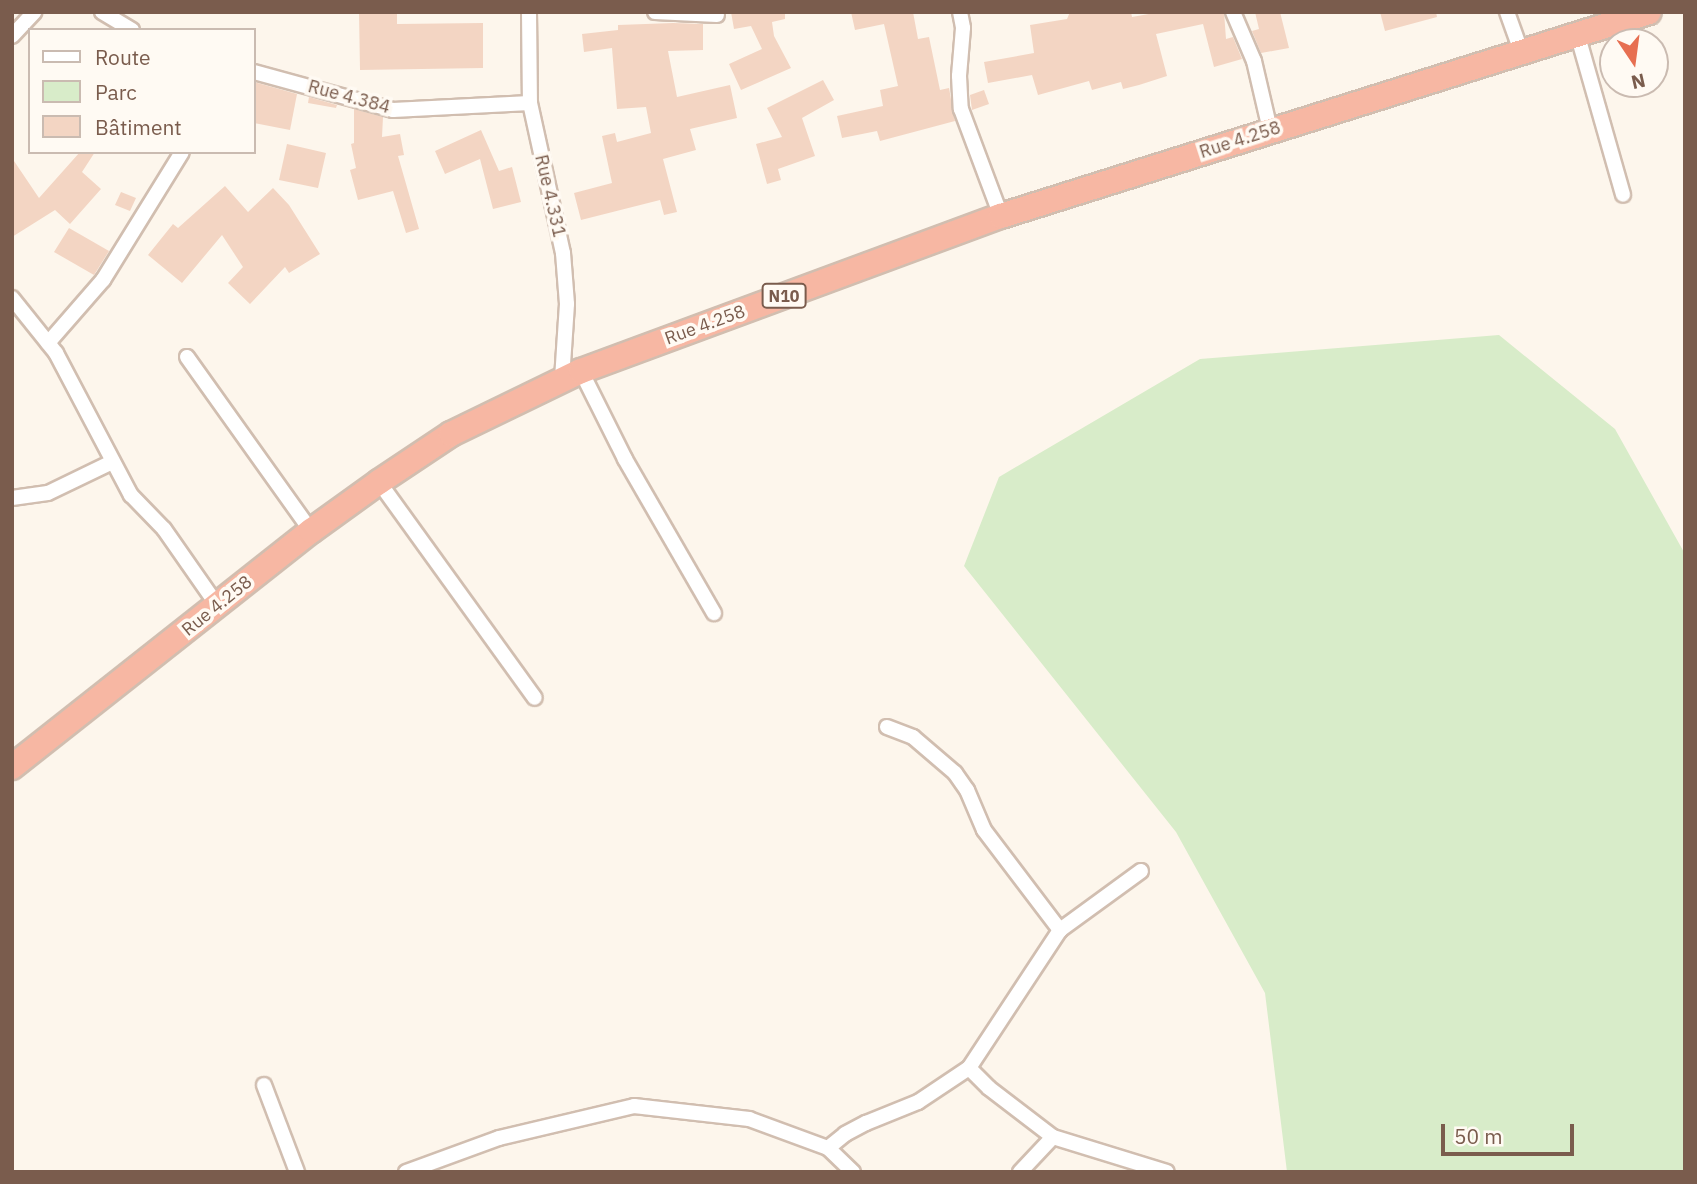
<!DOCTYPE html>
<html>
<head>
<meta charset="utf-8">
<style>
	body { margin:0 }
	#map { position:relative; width:1697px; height:1184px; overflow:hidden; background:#fdf6ec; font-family:"IBM Plex Sans",sans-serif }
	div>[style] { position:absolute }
	.green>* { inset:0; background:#d8ecc9 }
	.building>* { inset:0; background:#f3d5c3 }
	.roads { filter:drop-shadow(2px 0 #d1beb0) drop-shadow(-2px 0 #d1beb0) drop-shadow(0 2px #d1beb0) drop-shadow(0 -2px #d1beb0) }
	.street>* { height:14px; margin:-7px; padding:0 7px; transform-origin:7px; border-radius:7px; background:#fff }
	.highway>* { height:24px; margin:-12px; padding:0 12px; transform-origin:12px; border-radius:12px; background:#f7b7a3 }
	span { translate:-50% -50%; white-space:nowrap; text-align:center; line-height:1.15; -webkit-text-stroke:7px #fffaf3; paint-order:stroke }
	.shield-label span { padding:2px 5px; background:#fffaf3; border:2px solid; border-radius:5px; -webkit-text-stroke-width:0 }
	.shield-label { font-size:16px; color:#7a5c4d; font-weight:700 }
	.street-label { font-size:18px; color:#7a5c4d }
	.frame { position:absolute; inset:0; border:14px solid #7a5c4d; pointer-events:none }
	.legend { position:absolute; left:28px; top:28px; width:228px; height:126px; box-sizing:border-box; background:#fffaf3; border:2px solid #cabbb1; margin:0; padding:9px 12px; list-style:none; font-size:21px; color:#7a5c4d }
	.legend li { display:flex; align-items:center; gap:14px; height:35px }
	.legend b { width:35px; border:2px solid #cabbb1 }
	.north { position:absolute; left:1599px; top:28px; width:70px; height:70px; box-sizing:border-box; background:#fffaf3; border:2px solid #cabbb1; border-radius:50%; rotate:167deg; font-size:19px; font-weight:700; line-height:28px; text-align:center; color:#7a5c4d }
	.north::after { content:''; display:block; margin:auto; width:24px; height:32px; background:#e76f51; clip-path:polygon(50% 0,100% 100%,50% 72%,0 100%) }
	.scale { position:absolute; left:1441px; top:1124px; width:133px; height:32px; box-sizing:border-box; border:4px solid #7a5c4d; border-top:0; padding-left:9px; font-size:21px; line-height:24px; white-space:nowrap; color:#7a5c4d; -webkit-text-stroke:5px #fffaf3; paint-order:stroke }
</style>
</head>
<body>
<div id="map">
	<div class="green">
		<div style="clip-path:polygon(1499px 335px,1615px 429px,1685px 554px,1685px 1172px,1287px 1172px,1265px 993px,1176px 832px,964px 566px,999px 477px,1200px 359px)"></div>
	</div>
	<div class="building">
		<div style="clip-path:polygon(359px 12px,397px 12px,397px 24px,483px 23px,483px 68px,360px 70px)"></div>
		<div style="clip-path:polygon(731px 12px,785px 12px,785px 19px,772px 22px,774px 36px,791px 68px,741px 90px,729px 64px,762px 49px,751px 26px,734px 29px)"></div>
		<div style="clip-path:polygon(851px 12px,913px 12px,918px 39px,929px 37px,940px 90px,949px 88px,955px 121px,880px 141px,877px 131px,842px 138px,837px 116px,883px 106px,880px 90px,898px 86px,884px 24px,855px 30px)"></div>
		<div style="clip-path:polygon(1070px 12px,1131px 12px,1132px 17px,1160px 12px,1224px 12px,1226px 39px,1233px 37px,1242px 59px,1214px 67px,1203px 24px,1156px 34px,1167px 76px,1139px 85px,1123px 89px,1121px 82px,1092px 90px,1089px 81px,1038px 95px,1032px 75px,988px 83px,984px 62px,1034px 53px,1030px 25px,1067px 19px)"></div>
		<div style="clip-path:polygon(1255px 12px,1280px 12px,1289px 48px,1261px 53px,1252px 31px,1259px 29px)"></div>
		<div style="clip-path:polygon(1380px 12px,1436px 12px,1437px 17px,1385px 31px)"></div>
		<div style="clip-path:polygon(673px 23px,703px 24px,703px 50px,668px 51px,677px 97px,730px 85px,737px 118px,690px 129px,696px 150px,663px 159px,677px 212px,664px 215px,660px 200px,581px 220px,574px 193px,612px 183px,602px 136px,615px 133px,617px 142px,651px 133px,646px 107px,617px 109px,612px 48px,584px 52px,582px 34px,618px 30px,618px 25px)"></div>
		<div style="clip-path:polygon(823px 80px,834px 100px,802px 118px,815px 156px,778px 169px,781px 180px,767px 184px,756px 144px,782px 137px,767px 108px)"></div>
		<div style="clip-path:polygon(254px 82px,297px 94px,290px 130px,254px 123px)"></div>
		<div style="clip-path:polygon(984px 90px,989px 104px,972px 110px,970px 95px)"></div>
		<div style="clip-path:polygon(309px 97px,337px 105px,336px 108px,308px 103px)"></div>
		<div style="clip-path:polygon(354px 109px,383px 117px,382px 137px,400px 134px,404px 155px,398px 156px,419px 229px,406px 233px,393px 191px,358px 200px,350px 170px,356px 168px,351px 144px,354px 143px)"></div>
		<div style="clip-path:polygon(481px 130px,499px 171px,512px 167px,521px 202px,493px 209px,480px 159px,445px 174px,435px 151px)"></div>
		<div style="clip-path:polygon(287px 144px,326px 153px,318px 188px,279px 180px)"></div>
		<div style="clip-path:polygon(80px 152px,95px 152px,82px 172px,101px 189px,70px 224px,55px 210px,12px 237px,12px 158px,39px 198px)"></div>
		<div style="clip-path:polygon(225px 186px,248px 212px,273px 188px,289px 205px,320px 254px,289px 273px,285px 267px,250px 304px,228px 283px,243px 267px,222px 235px,182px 283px,148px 255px,173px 224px,178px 228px)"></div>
		<div style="clip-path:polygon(121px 192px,136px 198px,130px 211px,115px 205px)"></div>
		<div style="clip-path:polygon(69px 228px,109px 251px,94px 275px,54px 252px)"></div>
	</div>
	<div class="roads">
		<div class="street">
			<div style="left:102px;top:12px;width:35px;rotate:31deg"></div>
			<div style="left:529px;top:12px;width:91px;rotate:89.4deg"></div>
			<div style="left:530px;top:103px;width:154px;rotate:77.6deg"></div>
			<div style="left:563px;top:253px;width:51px;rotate:85.5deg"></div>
			<div style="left:567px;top:304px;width:76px;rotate:93.8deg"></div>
			<div style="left:655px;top:12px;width:62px;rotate:2.8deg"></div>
			<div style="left:960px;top:12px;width:16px;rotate:79deg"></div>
			<div style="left:963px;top:28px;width:48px;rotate:94.8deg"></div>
			<div style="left:959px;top:76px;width:33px;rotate:87deg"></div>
			<div style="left:961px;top:109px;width:114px;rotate:69.5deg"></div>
			<div style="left:1233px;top:12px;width:53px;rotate:66.8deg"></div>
			<div style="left:1254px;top:61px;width:71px;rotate:76.9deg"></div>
			<div style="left:1507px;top:12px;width:41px;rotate:70.3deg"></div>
			<div style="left:1577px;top:33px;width:168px;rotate:74.1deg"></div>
			<div style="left:12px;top:36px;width:33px;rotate:-47deg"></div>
			<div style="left:254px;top:72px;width:144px;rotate:15.3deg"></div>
			<div style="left:393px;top:110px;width:137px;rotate:-2.9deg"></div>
			<div style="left:12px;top:298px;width:70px;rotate:51.3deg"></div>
			<div style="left:56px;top:353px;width:161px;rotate:62.2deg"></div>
			<div style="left:131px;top:495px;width:47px;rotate:45.9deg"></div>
			<div style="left:164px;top:529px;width:93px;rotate:55.1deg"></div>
			<div style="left:48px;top:343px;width:84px;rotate:-48.9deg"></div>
			<div style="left:103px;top:280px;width:150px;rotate:-58.3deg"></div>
			<div style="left:187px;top:357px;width:214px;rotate:54.5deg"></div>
			<div style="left:581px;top:371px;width:98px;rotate:63.4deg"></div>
			<div style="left:625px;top:459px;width:178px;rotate:60deg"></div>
			<div style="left:379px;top:482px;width:266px;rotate:54.2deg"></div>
			<div style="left:12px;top:498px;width:36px;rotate:-8deg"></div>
			<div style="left:48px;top:493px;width:71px;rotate:-25.8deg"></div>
			<div style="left:887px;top:727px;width:28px;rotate:21deg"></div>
			<div style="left:913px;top:737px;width:55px;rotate:40.6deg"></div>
			<div style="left:955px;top:773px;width:21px;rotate:55deg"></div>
			<div style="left:967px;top:790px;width:43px;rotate:67deg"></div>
			<div style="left:984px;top:830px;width:126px;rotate:52.8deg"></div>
			<div style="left:1141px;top:871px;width:100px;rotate:143.9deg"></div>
			<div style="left:1060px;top:930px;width:165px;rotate:123.4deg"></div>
			<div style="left:969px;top:1068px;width:28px;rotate:45deg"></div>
			<div style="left:989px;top:1088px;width:81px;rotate:37.4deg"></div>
			<div style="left:1053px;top:1137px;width:119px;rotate:17.1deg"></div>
			<div style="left:264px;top:1085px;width:93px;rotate:69.2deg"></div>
			<div style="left:828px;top:1148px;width:22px;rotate:-39deg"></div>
			<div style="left:845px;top:1134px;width:24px;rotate:-28deg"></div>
			<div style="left:866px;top:1123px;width:56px;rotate:-22deg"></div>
			<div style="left:918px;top:1102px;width:61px;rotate:-33.7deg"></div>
			<div style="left:406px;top:1172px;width:99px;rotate:-20.1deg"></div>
			<div style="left:499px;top:1138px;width:139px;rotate:-13.3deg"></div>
			<div style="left:634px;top:1106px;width:116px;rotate:6.4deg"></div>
			<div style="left:749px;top:1119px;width:84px;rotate:20.2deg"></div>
			<div style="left:828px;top:1148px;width:35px;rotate:44deg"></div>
			<div style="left:1020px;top:1172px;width:48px;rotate:-46.7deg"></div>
		</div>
		<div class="highway">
			<div style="left:12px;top:767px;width:381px;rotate:-38.3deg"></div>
			<div style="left:311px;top:531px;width:84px;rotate:-35.8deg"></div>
			<div style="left:379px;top:482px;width:87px;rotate:-33.7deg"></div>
			<div style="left:451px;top:434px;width:144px;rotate:-25.9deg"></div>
			<div style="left:581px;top:371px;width:448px;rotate:-20.3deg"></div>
			<div style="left:1001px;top:216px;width:679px;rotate:-17.47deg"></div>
		</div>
	</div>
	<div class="shield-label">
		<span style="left:784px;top:296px">N10</span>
	</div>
	<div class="street-label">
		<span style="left:349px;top:97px;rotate:15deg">Rue 4.384</span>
		<span style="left:1240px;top:140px;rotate:-18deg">Rue 4.258</span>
		<span style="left:550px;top:196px;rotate:77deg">Rue 4.331</span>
		<span style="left:705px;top:325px;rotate:-20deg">Rue 4.258</span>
		<span style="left:217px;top:606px;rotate:-39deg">Rue 4.258</span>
	</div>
	<div class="frame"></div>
	<ul class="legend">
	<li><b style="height:9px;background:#fff"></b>Route</li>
	<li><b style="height:19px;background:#d8ecc9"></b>Parc</li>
	<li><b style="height:19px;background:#f3d5c3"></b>Bâtiment</li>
	</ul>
	<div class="north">N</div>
	<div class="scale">50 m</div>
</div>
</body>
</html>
